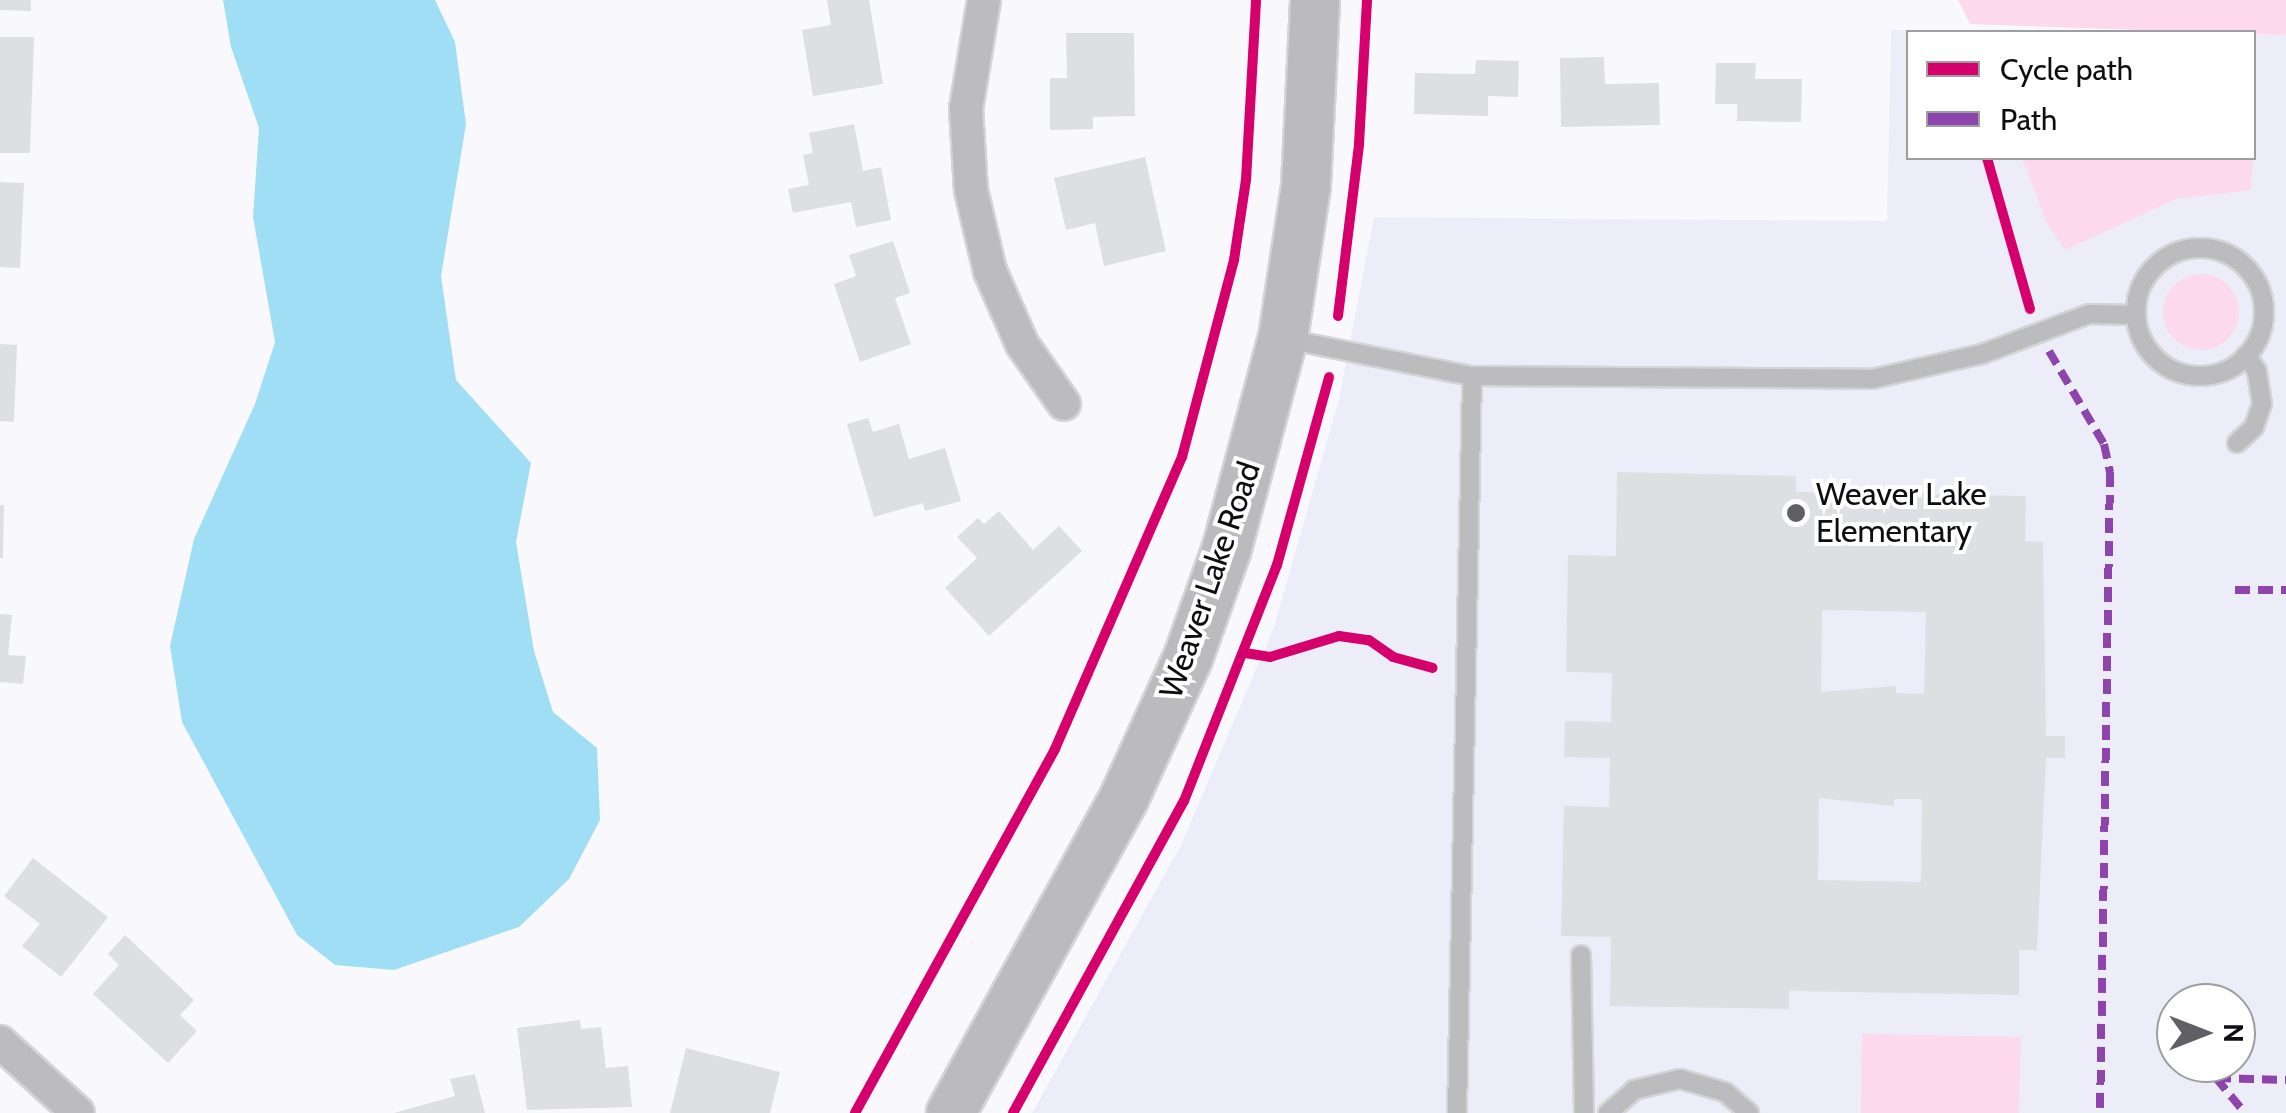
<!DOCTYPE html>
<html>
<head>
<meta charset="utf-8">
<style>
	body { margin:0 }
	#map { position:relative; width:2286px; height:1113px; overflow:hidden; background:#f9f9fd; font-family:Cabin,sans-serif }
	div>[style] { position:absolute }
	.built>* { inset:0; background:#ecedf9 }
	.green>* { inset:0; background:#fcd9eb }
	.round { border-radius:50% }
	.water>* { inset:0; background:#9fdef4 }
	.building>* { inset:0; background:#dddfe3 }
	.roads { filter:drop-shadow(2px 0 #d4d4d7) drop-shadow(-2px 0 #d4d4d7) drop-shadow(0 2px #d4d4d7) drop-shadow(0 -2px #d4d4d7) }
	.lane>* { height:18px; margin:-9px; padding:0 9px; transform-origin:9px; border-radius:9px; background:#bcbbbd }
	.lane>.ring { margin:-9px; padding:0; box-sizing:content-box; background:none; border:18px solid #bcbbbd; border-radius:50% }
	.street>* { height:32px; margin:-16px; padding:0 16px; transform-origin:16px; border-radius:16px; background:#bcbbbd }
	.secondary>* { height:48px; margin:-24px; padding:0 24px; transform-origin:24px; border-radius:24px; background:#bbbabc }
	.quiet>* { height:8px; margin-top:-4px; transform-origin:0; background:repeating-linear-gradient(90deg,#8e44ad 0 15px,transparent 0 23px) }
	.cycleway>* { height:10px; margin:-5px; padding:0 5px; transform-origin:5px; border-radius:5px; background:#d6006c }
	.dots>* { width:28px; height:28px; translate:-50% -50%; box-sizing:border-box; border:5px solid #fff; border-radius:50% }
	span { translate:-50% -50%; white-space:nowrap; text-align:center; line-height:1.15; -webkit-text-stroke:8px #fff; paint-order:stroke }
	.poi-label { font-size:32px; color:#0d0d12 }
	.left { translate:0 -50%; text-align:left }
	.street-label { font-size:32px; color:#0d0d12 }
	.legend { position:absolute; left:1906px; top:30px; width:350px; height:130px; box-sizing:border-box; background:#fff; border:2px solid #9e9ea0; margin:0; padding:12px 18px; list-style:none; font-size:30px; color:#0d0d12 }
	.legend li { display:flex; align-items:center; gap:20px; height:50px }
	.legend b { width:50px; border:2px solid #9e9ea0 }
	.north { position:absolute; left:2156px; top:983px; width:100px; height:100px; box-sizing:border-box; background:#fff; border:2px solid #9e9ea0; border-radius:50%; rotate:90deg; font-size:28px; font-weight:700; line-height:40px; text-align:center; color:#0d0d12 }
	.north::after { content:''; display:block; margin:auto; width:35px; height:45px; background:#606064; clip-path:polygon(50% 0,100% 100%,50% 72%,0 100%) }
</style>
</head>
<body>
<div id="map">
	<div class="built">
		<div style="clip-path:polygon(evenodd,1891px 30px,2106px 32px,1908px 32px,1908px 158px,2254px 158px,2254px 34px,2286px 35px,2286px 1113px,1032px 1113px,1181px 845px,1274px 627px,1339px 399px,1374px 217px,1887px 221px,1891px 30px,2176px 1003px,2236px 1003px,2236px 1063px,2176px 1063px,2176px 1003px)"></div>
	</div>
	<div class="green">
		<div style="clip-path:polygon(1958px 0,2286px 0,2286px 35px,1970px 24px)"></div>
		<div style="clip-path:polygon(2022px 158px,2253px 158px,2251px 190px,2176px 199px,2065px 250px,2046px 221px)"></div>
		<div class="round" style="left:2163px;top:274px;width:76px;height:76px"></div>
		<div style="clip-path:polygon(1862px 1034px,2021px 1037px,2019px 1113px,1861px 1113px)"></div>
	</div>
	<div class="water">
		<div style="clip-path:polygon(223px 0,435px 0,455px 42px,466px 124px,441px 276px,456px 380px,531px 463px,516px 542px,534px 651px,553px 712px,597px 748px,600px 820px,569px 879px,519px 927px,394px 970px,335px 965px,297px 935px,182px 722px,170px 646px,194px 539px,255px 404px,275px 342px,253px 217px,259px 128px,231px 47px)"></div>
	</div>
	<div class="building">
		<div style="clip-path:polygon(0 0,31px 0,31px 11px,0 10px)"></div>
		<div style="clip-path:polygon(827px 0,869px 0,883px 84px,813px 96px,802px 30px,831px 25px)"></div>
		<div style="clip-path:polygon(1066px 33px,1134px 33px,1135px 116px,1093px 117px,1093px 129px,1050px 130px,1050px 78px,1067px 78px)"></div>
		<div style="clip-path:polygon(0 37px,34px 37px,30px 153px,0 153px)"></div>
		<div style="clip-path:polygon(1604px 57px,1605px 84px,1659px 83px,1660px 125px,1561px 127px,1560px 58px)"></div>
		<div style="clip-path:polygon(1476px 60px,1519px 61px,1518px 97px,1488px 96px,1488px 116px,1414px 114px,1415px 73px,1475px 74px)"></div>
		<div style="clip-path:polygon(1716px 63px,1756px 63px,1755px 79px,1802px 79px,1801px 122px,1737px 121px,1737px 104px,1715px 104px)"></div>
		<div style="clip-path:polygon(854px 124px,863px 171px,881px 167px,891px 220px,856px 227px,851px 202px,793px 213px,788px 189px,809px 185px,803px 155px,813px 153px,809px 133px)"></div>
		<div style="clip-path:polygon(1145px 157px,1166px 251px,1104px 266px,1095px 223px,1066px 230px,1054px 178px)"></div>
		<div style="clip-path:polygon(0 182px,24px 183px,20px 268px,0 267px)"></div>
		<div style="clip-path:polygon(893px 241px,910px 293px,895px 298px,911px 344px,860px 362px,834px 284px,856px 276px,849px 255px)"></div>
		<div style="clip-path:polygon(0 344px,17px 345px,14px 422px,0 421px)"></div>
		<div style="clip-path:polygon(868px 418px,873px 432px,899px 424px,909px 459px,945px 448px,961px 501px,925px 511px,923px 503px,874px 517px,847px 424px)"></div>
		<div style="clip-path:polygon(evenodd,1617px 472px,1796px 476px,1796px 492px,2026px 496px,2025px 541px,2043px 542px,2046px 736px,2065px 736px,2065px 758px,2046px 758px,2037px 950px,2019px 950px,2019px 995px,1789px 991px,1789px 1009px,1610px 1006px,1611px 937px,1561px 936px,1564px 806px,1609px 807px,1610px 758px,1564px 757px,1565px 721px,1611px 722px,1612px 673px,1566px 672px,1568px 555px,1616px 556px,1617px 472px,1822px 610px,1926px 612px,1924px 694px,1896px 693px,1896px 686px,1821px 692px,1822px 610px,1617px 472px,1819px 798px,1894px 806px,1894px 799px,1922px 799px,1921px 882px,1818px 880px,1819px 798px)"></div>
		<div style="clip-path:polygon(0 505px,4px 505px,3px 558px,0 558px)"></div>
		<div style="clip-path:polygon(999px 511px,1033px 550px,1059px 526px,1082px 551px,989px 636px,945px 588px,977px 558px,957px 537px,978px 518px,984px 524px)"></div>
		<div style="clip-path:polygon(0 614px,12px 615px,8px 655px,26px 656px,23px 684px,0 682px)"></div>
		<div style="clip-path:polygon(33px 858px,108px 917px,61px 977px,22px 946px,40px 924px,4px 896px)"></div>
		<div style="clip-path:polygon(125px 935px,194px 1000px,180px 1015px,197px 1031px,168px 1063px,93px 994px,119px 965px,108px 954px)"></div>
		<div style="clip-path:polygon(580px 1020px,581px 1029px,601px 1027px,606px 1068px,628px 1066px,632px 1107px,527px 1110px,517px 1028px)"></div>
		<div style="clip-path:polygon(686px 1048px,780px 1072px,770px 1113px,670px 1113px)"></div>
		<div style="clip-path:polygon(475px 1074px,485px 1113px,394px 1113px,455px 1096px,450px 1079px)"></div>
	</div>
	<div class="roads">
		<div class="lane">
			<div class="ring" style="left:2136px;top:248px;width:110px;height:110px"></div>
			<div style="left:1286px;top:339px;width:190px;rotate:11.3deg"></div>
			<div style="left:1472px;top:376px;width:400px;rotate:0.4deg"></div>
			<div style="left:1872px;top:379px;width:113px;rotate:-12.8deg"></div>
			<div style="left:1982px;top:354px;width:114px;rotate:-20.5deg"></div>
			<div style="left:2089px;top:314px;width:47px;rotate:1.2deg"></div>
			<div style="left:2237px;top:443px;width:23px;rotate:-43deg"></div>
			<div style="left:2254px;top:427px;width:24px;rotate:-71deg"></div>
			<div style="left:2262px;top:404px;width:33px;rotate:-99deg"></div>
			<div style="left:2257px;top:371px;width:19px;rotate:-126deg"></div>
			<div style="left:1581px;top:955px;width:158px;rotate:88.9deg"></div>
			<div style="left:1457px;top:1113px;width:737px;rotate:-88.83deg"></div>
			<div style="left:1608px;top:1113px;width:35px;rotate:-41deg"></div>
			<div style="left:1634px;top:1090px;width:47px;rotate:-13.4deg"></div>
			<div style="left:1680px;top:1079px;width:47px;rotate:16.1deg"></div>
			<div style="left:1725px;top:1092px;width:32px;rotate:41deg"></div>
		</div>
		<div class="street">
			<div style="left:984px;top:0;width:110px;rotate:99.4deg"></div>
			<div style="left:966px;top:109px;width:81px;rotate:86.5deg"></div>
			<div style="left:971px;top:190px;width:83px;rotate:76.8deg"></div>
			<div style="left:990px;top:271px;width:80px;rotate:66.3deg"></div>
			<div style="left:1022px;top:344px;width:73px;rotate:55deg"></div>
			<div style="left:0;top:1042px;width:105px;rotate:42.3deg"></div>
		</div>
		<div class="secondary">
			<div style="left:951px;top:1113px;width:362px;rotate:-61.2deg"></div>
			<div style="left:1125px;top:796px;width:152px;rotate:-65.5deg"></div>
			<div style="left:1188px;top:658px;width:117px;rotate:-70.5deg"></div>
			<div style="left:1227px;top:548px;width:217px;rotate:-75.1deg"></div>
			<div style="left:1283px;top:338px;width:154px;rotate:-81.4deg"></div>
			<div style="left:1306px;top:186px;width:186px;rotate:-87.2deg"></div>
		</div>
	</div>
	<div class="quiet">
		<div style="left:2049px;top:351px;width:108px;rotate:59.4deg"></div>
		<div style="left:2104px;top:444px;width:29px;rotate:78deg"></div>
		<div style="left:2110px;top:472px;width:641px;rotate:90.89deg"></div>
		<div style="left:2235px;top:590px;width:51px"></div>
		<div style="left:2201px;top:1063px;width:21px;rotate:45deg"></div>
		<div style="left:2216px;top:1078px;width:70px;rotate:1.6deg"></div>
		<div style="left:2216px;top:1078px;width:45px;rotate:50.4deg"></div>
	</div>
	<div class="cycleway">
		<div style="left:1987px;top:158px;width:157px;rotate:74.1deg"></div>
		<div style="left:1338px;top:316px;width:173px;rotate:-83deg"></div>
		<div style="left:1359px;top:144px;width:144px;rotate:-86.8deg"></div>
		<div style="left:1245px;top:653px;width:25px;rotate:9deg"></div>
		<div style="left:1270px;top:657px;width:72px;rotate:-16.9deg"></div>
		<div style="left:1339px;top:636px;width:30px;rotate:8deg"></div>
		<div style="left:1369px;top:640px;width:29px;rotate:35deg"></div>
		<div style="left:1393px;top:657px;width:41px;rotate:15.4deg"></div>
		<div style="left:855px;top:1113px;width:415px;rotate:-61.2deg"></div>
		<div style="left:1055px;top:749px;width:318px;rotate:-66.5deg"></div>
		<div style="left:1182px;top:457px;width:204px;rotate:-75.2deg"></div>
		<div style="left:1234px;top:260px;width:81px;rotate:-81.5deg"></div>
		<div style="left:1246px;top:180px;width:180px;rotate:-86.8deg"></div>
		<div style="left:1013px;top:1113px;width:356px;rotate:-61.3deg"></div>
		<div style="left:1184px;top:801px;width:254px;rotate:-68.5deg"></div>
		<div style="left:1277px;top:565px;width:195px;rotate:-74.5deg"></div>
	</div>
	<div class="dots">
		<div style="left:1796px;top:513px;background:#606064"></div>
	</div>
	<div class="poi-label">
		<span class="left" style="left:1816px;top:513px">Weaver Lake<br>Elementary</span>
	</div>
	<div class="street-label">
		<span style="left:1210px;top:580px;rotate:-71deg">Weaver Lake Road</span>
	</div>
	<ul class="legend">
	<li><b style="height:12px;background:#d6006c"></b>Cycle path</li>
	<li><b style="height:12px;background:#8e44ad"></b>Path</li>
	</ul>
	<div class="north">N</div>
</div>
</body>
</html>
